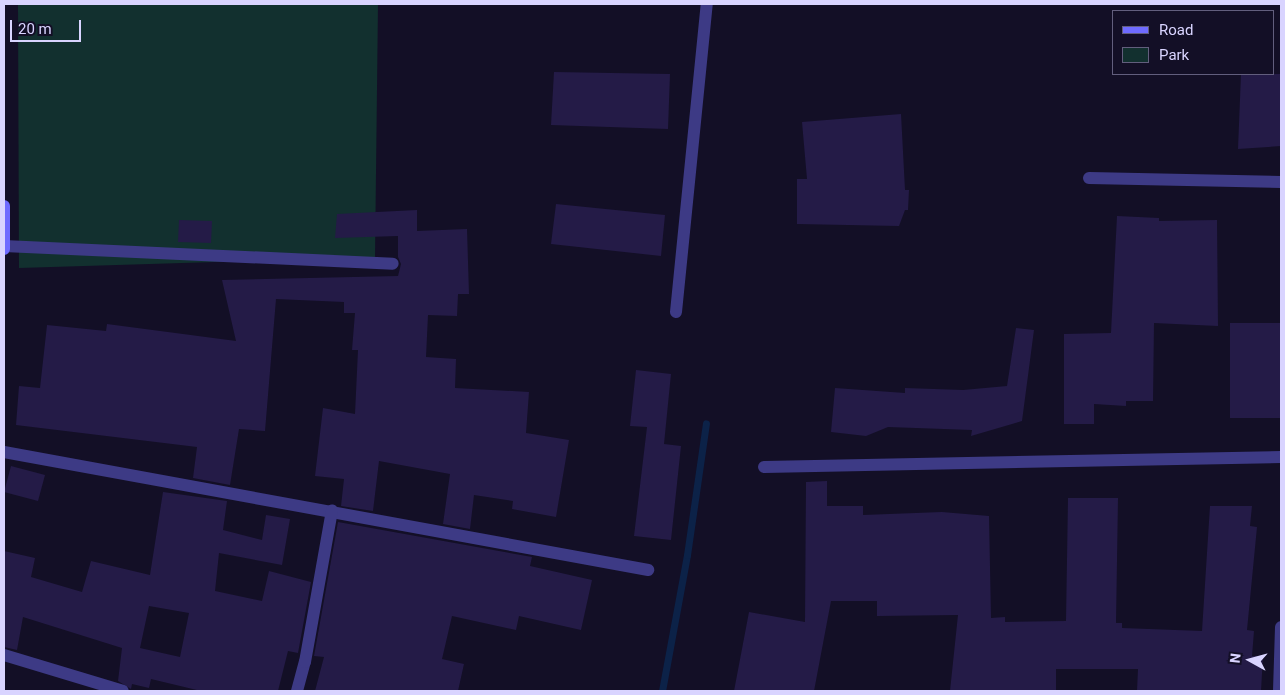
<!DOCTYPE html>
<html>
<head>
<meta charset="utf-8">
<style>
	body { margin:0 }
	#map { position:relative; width:1285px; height:695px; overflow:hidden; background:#130f26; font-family:Roboto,sans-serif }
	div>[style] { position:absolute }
	.green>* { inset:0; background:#12302f }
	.stream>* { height:7px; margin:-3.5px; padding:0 3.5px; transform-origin:3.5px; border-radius:3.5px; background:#0c2248 }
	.building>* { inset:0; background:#241b47 }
	.lane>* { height:12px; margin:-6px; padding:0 6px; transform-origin:6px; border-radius:6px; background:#3d3a85 }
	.street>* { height:12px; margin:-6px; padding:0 6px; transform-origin:6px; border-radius:6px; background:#3d3a85 }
	.secondary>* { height:12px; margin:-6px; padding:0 6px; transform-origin:6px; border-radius:6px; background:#6f6bff }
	span { translate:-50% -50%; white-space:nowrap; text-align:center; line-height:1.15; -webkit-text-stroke:4px #130f26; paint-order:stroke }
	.frame { position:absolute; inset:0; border:5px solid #d9d4ff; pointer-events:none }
	.legend { position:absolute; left:1112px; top:10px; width:162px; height:65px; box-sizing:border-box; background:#130f26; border:1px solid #625e7d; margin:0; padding:6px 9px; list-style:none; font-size:15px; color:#d9d4ff }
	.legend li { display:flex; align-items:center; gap:10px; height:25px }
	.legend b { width:25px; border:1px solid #625e7d }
	.north { position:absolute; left:1225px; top:635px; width:50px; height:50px; -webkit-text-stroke:4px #130f26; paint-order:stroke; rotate:277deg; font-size:14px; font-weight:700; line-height:20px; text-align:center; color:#d9d4ff }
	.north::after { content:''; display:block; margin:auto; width:18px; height:22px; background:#d9d4ff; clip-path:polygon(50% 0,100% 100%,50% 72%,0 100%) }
	.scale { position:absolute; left:10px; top:20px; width:71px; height:22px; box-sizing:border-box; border:2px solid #d9d4ff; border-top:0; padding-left:6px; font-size:15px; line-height:18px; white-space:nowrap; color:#d9d4ff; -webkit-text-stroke:4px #130f26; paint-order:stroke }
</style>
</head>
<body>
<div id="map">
	<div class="green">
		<div style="clip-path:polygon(18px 4px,378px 4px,375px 257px,19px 268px)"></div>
	</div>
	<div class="stream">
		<div style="left:662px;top:691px;width:138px;rotate:-79.6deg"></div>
		<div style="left:687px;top:555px;width:133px;rotate:-81.8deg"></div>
	</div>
	<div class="building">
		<div style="clip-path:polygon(554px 72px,670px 74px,668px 129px,551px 125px)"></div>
		<div style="clip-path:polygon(1241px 74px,1281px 74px,1281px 146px,1238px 149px)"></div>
		<div style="clip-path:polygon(901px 114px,905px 190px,909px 190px,908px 210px,905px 210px,899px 226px,797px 224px,797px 179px,807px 179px,802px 122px)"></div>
		<div style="clip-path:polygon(556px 204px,665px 215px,661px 256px,551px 244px)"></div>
		<div style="clip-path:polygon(417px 210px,417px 231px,467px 229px,469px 294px,458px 294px,457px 316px,428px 315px,426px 357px,456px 359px,455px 388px,529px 392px,526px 433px,569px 440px,556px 517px,512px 509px,513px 501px,474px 495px,470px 529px,443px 524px,450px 474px,379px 461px,373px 511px,341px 506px,344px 479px,315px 476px,323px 408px,355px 414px,358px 350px,352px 350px,355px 313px,344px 313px,344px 302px,276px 299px,265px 431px,239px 429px,230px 485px,193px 478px,197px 447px,16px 425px,19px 386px,40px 388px,47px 325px,106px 331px,107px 324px,236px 341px,222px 280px,398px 276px,401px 264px,398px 257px,398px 236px,335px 238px,337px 214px)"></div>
		<div style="clip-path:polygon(1117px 216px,1159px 218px,1159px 221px,1217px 220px,1218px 326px,1154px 323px,1153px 401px,1126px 401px,1126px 406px,1094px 404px,1094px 424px,1064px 424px,1064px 334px,1111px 333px)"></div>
		<div style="clip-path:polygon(179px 220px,212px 221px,211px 243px,178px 242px)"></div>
		<div style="clip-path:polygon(1230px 323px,1280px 323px,1280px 418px,1230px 418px)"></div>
		<div style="clip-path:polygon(1016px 328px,1034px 330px,1022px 421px,971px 436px,972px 430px,888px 427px,866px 436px,831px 432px,835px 388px,905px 393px,905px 388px,963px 390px,1007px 386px)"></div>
		<div style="clip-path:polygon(636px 370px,671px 374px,664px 444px,681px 446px,671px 540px,634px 536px,647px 427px,630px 426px)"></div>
		<div style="clip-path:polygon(11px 466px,45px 475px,38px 501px,4px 492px)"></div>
		<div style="clip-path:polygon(827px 481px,827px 506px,863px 506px,863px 515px,942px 512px,989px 516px,991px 618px,1005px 617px,1005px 622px,1066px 621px,1068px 498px,1118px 498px,1116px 623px,1122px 623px,1122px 628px,1202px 631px,1210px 506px,1252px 506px,1250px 526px,1257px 527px,1247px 630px,1254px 631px,1252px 656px,1263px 656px,1261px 691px,1137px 691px,1138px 669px,1056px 669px,1056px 691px,950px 691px,958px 615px,877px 616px,877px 601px,831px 601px,814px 691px,734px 691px,749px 612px,805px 622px,806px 482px)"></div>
		<div style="clip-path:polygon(evenodd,163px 492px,227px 501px,223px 530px,262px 540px,266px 515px,290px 519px,282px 565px,219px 553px,215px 591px,262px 601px,269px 571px,311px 582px,298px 653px,288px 651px,278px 691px,201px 691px,151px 679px,149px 688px,132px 684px,131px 689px,118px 681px,122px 648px,23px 617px,17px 650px,4px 647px,4px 551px,35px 558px,31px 577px,82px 592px,91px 561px,150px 575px,163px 492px,149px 606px,189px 613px,180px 657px,140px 648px,149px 606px)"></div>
		<div style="clip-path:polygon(338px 522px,532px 557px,530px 566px,592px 580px,581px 630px,519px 616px,516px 630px,452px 616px,442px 659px,464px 664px,458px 691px,315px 691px,324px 657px,314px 656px)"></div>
	</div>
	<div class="lane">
		<div style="left:4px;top:246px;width:389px;rotate:2.6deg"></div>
	</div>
	<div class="street">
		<div style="left:1089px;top:178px;width:192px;rotate:1.2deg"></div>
		<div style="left:676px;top:312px;width:310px;rotate:-84.3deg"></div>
		<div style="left:4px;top:452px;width:655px;rotate:10.38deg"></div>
		<div style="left:764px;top:467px;width:517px;rotate:-1.11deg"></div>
		<div style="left:4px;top:655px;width:124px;rotate:16.8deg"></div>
		<div style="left:297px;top:691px;width:30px;rotate:-75deg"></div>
		<div style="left:305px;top:662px;width:154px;rotate:-79.9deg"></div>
		<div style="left:1279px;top:691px;width:64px;rotate:-88.2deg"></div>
	</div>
	<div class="secondary">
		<div style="left:4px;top:206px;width:43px;rotate:90deg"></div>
	</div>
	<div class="frame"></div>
	<ul class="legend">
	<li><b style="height:6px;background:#6f6bff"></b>Road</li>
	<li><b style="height:14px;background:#12302f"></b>Park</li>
	</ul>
	<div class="north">N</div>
	<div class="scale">20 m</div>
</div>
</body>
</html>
